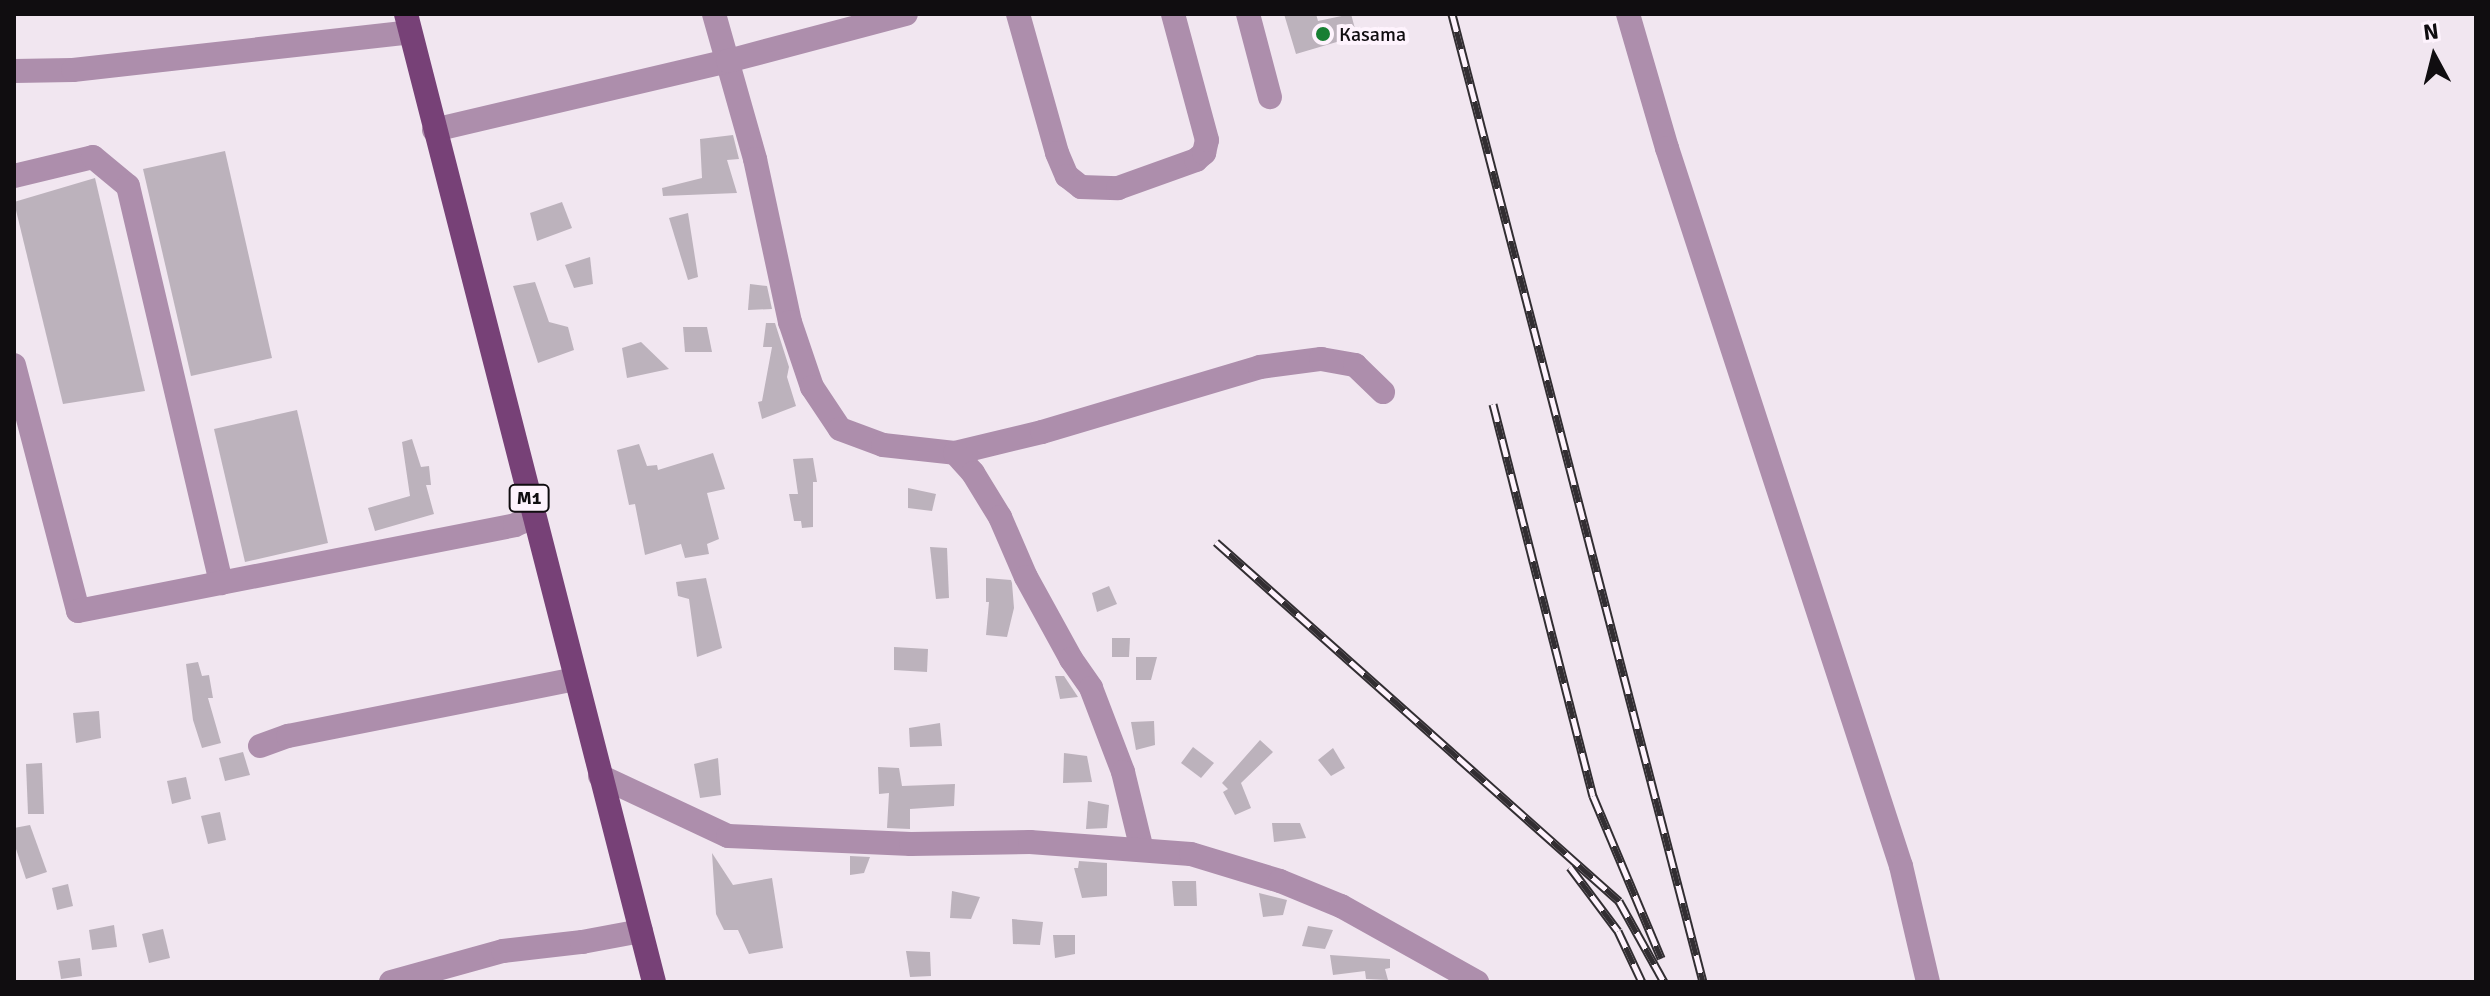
<!DOCTYPE html>
<html>
<head>
<meta charset="utf-8">
<style>
	body { margin:0 }
	#map { position:relative; width:2490px; height:996px; overflow:hidden; background:#f1e6f0; font-family:Signika,sans-serif }
	div>[style] { position:absolute }
	.building>* { inset:0; background:#bcb2bc }
	.minor>* { height:24px; margin:-12px; padding:0 12px; transform-origin:12px; border-radius:12px; background:#ad8eac }
	.major>* { height:24px; margin:-12px; padding:0 12px; transform-origin:12px; border-radius:12px; background:#774177 }
	.rail>* { height:9px; margin-top:-4.5px; transform-origin:0; background:repeating-linear-gradient(90deg,#fef3fd 0 18px,#322e32 0 36px); box-sizing:border-box; border-block:2px solid #322e32 }
	.dots>* { width:22px; height:22px; translate:-50% -50%; box-sizing:border-box; border:4px solid #fef3fd; border-radius:50% }
	span { translate:-50% -50%; white-space:nowrap; text-align:center; line-height:1.15; -webkit-text-stroke:8px #fef3fd; paint-order:stroke }
	.shield-label span { padding:2px 6px; background:#fef3fd; border:2px solid; border-radius:6px; -webkit-text-stroke-width:0 }
	.shield-label { font-size:18px; color:#100d10; font-weight:700 }
	.poi-label { font-size:20px; color:#100d10 }
	.left { translate:0 -50%; text-align:left }
	.frame { position:absolute; inset:0; border:16px solid #100d10; pointer-events:none }
	.north { position:absolute; left:2394px; top:16px; width:80px; height:80px; -webkit-text-stroke:6px #fef3fd; paint-order:stroke; rotate:353deg; font-size:22px; font-weight:700; line-height:32px; text-align:center; color:#100d10 }
	.north::after { content:''; display:block; margin:auto; width:28px; height:36px; background:#100d10; clip-path:polygon(50% 0,100% 100%,50% 72%,0 100%) }
</style>
</head>
<body>
<div id="map">
	<div class="building">
		<div style="clip-path:polygon(1284px 14px,1316px 14px,1318px 21px,1351px 14px,1357px 36px,1296px 54px)"></div>
		<div style="clip-path:polygon(733px 135px,739px 159px,727px 160px,737px 193px,663px 196px,662px 188px,702px 178px,700px 139px)"></div>
		<div style="clip-path:polygon(225px 151px,272px 358px,191px 376px,143px 169px)"></div>
		<div style="clip-path:polygon(95px 178px,145px 391px,63px 404px,14px 202px)"></div>
		<div style="clip-path:polygon(562px 202px,572px 228px,537px 241px,530px 213px)"></div>
		<div style="clip-path:polygon(688px 213px,698px 277px,688px 280px,669px 218px)"></div>
		<div style="clip-path:polygon(590px 257px,593px 284px,574px 288px,565px 265px)"></div>
		<div style="clip-path:polygon(535px 282px,549px 322px,568px 327px,574px 350px,538px 363px,513px 286px)"></div>
		<div style="clip-path:polygon(750px 284px,767px 286px,772px 309px,748px 310px)"></div>
		<div style="clip-path:polygon(766px 323px,775px 323px,789px 367px,787px 377px,796px 406px,762px 419px,758px 402px,762px 401px,772px 347px,763px 347px)"></div>
		<div style="clip-path:polygon(683px 327px,707px 327px,712px 352px,685px 352px)"></div>
		<div style="clip-path:polygon(641px 342px,669px 369px,627px 378px,622px 348px)"></div>
		<div style="clip-path:polygon(297px 410px,328px 543px,245px 562px,214px 429px)"></div>
		<div style="clip-path:polygon(412px 439px,421px 467px,429px 466px,431px 485px,426px 485px,434px 514px,375px 531px,368px 508px,410px 496px,402px 442px)"></div>
		<div style="clip-path:polygon(639px 444px,647px 466px,657px 465px,658px 470px,713px 453px,725px 489px,707px 493px,719px 539px,707px 544px,709px 554px,685px 558px,681px 544px,645px 555px,635px 504px,629px 505px,617px 450px)"></div>
		<div style="clip-path:polygon(813px 458px,817px 482px,813px 482px,813px 527px,802px 528px,801px 521px,794px 521px,789px 494px,798px 494px,793px 459px)"></div>
		<div style="clip-path:polygon(908px 488px,936px 494px,932px 511px,908px 508px)"></div>
		<div style="clip-path:polygon(930px 547px,947px 548px,949px 598px,936px 599px)"></div>
		<div style="clip-path:polygon(706px 578px,722px 648px,697px 657px,689px 599px,678px 596px,676px 582px)"></div>
		<div style="clip-path:polygon(986px 578px,1011px 580px,1012px 583px,1014px 608px,1007px 637px,986px 635px,989px 602px,986px 602px)"></div>
		<div style="clip-path:polygon(1109px 586px,1117px 604px,1097px 612px,1092px 593px)"></div>
		<div style="clip-path:polygon(1112px 638px,1130px 638px,1129px 657px,1112px 657px)"></div>
		<div style="clip-path:polygon(894px 647px,928px 649px,927px 672px,894px 670px)"></div>
		<div style="clip-path:polygon(1136px 657px,1157px 657px,1151px 680px,1136px 680px)"></div>
		<div style="clip-path:polygon(198px 662px,202px 676px,209px 675px,213px 698px,208px 698px,221px 743px,202px 748px,193px 720px,186px 664px)"></div>
		<div style="clip-path:polygon(1055px 676px,1064px 676px,1078px 697px,1060px 699px)"></div>
		<div style="clip-path:polygon(99px 711px,101px 738px,76px 743px,73px 713px)"></div>
		<div style="clip-path:polygon(1154px 721px,1155px 745px,1136px 750px,1131px 722px)"></div>
		<div style="clip-path:polygon(940px 723px,942px 746px,910px 747px,909px 728px)"></div>
		<div style="clip-path:polygon(1260px 740px,1273px 752px,1241px 783px,1251px 808px,1235px 815px,1223px 792px,1228px 789px,1222px 783px)"></div>
		<div style="clip-path:polygon(1193px 747px,1214px 763px,1201px 778px,1181px 763px)"></div>
		<div style="clip-path:polygon(1333px 748px,1345px 768px,1331px 776px,1318px 760px)"></div>
		<div style="clip-path:polygon(243px 752px,250px 775px,225px 781px,219px 758px)"></div>
		<div style="clip-path:polygon(1064px 753px,1087px 756px,1092px 782px,1063px 783px)"></div>
		<div style="clip-path:polygon(718px 758px,721px 795px,700px 798px,694px 764px)"></div>
		<div style="clip-path:polygon(42px 763px,44px 814px,28px 814px,26px 764px)"></div>
		<div style="clip-path:polygon(878px 767px,899px 768px,902px 786px,955px 784px,954px 806px,910px 809px,910px 829px,887px 828px,889px 793px,879px 794px)"></div>
		<div style="clip-path:polygon(186px 777px,191px 799px,172px 804px,167px 781px)"></div>
		<div style="clip-path:polygon(1088px 801px,1109px 805px,1107px 828px,1086px 829px)"></div>
		<div style="clip-path:polygon(220px 812px,226px 840px,208px 844px,201px 816px)"></div>
		<div style="clip-path:polygon(1272px 823px,1300px 823px,1306px 838px,1274px 842px)"></div>
		<div style="clip-path:polygon(30px 825px,47px 872px,26px 879px,14px 843px,14px 828px)"></div>
		<div style="clip-path:polygon(712px 853px,733px 885px,772px 878px,783px 948px,749px 954px,738px 930px,724px 930px,716px 914px)"></div>
		<div style="clip-path:polygon(850px 856px,870px 857px,864px 873px,850px 875px)"></div>
		<div style="clip-path:polygon(1079px 861px,1107px 863px,1107px 896px,1082px 898px,1074px 868px,1078px 868px)"></div>
		<div style="clip-path:polygon(1172px 881px,1196px 881px,1197px 906px,1174px 906px)"></div>
		<div style="clip-path:polygon(68px 884px,73px 906px,57px 910px,52px 888px)"></div>
		<div style="clip-path:polygon(952px 891px,980px 897px,971px 919px,950px 918px)"></div>
		<div style="clip-path:polygon(1259px 893px,1287px 900px,1283px 915px,1263px 917px)"></div>
		<div style="clip-path:polygon(1012px 919px,1043px 922px,1040px 945px,1013px 944px)"></div>
		<div style="clip-path:polygon(114px 925px,117px 947px,92px 950px,89px 930px)"></div>
		<div style="clip-path:polygon(1308px 926px,1333px 930px,1325px 949px,1302px 946px)"></div>
		<div style="clip-path:polygon(163px 929px,170px 958px,149px 963px,142px 934px)"></div>
		<div style="clip-path:polygon(1053px 935px,1075px 935px,1075px 954px,1055px 958px)"></div>
		<div style="clip-path:polygon(906px 951px,930px 952px,931px 976px,910px 977px)"></div>
		<div style="clip-path:polygon(1330px 955px,1390px 959px,1390px 968px,1385px 969px,1388px 980px,1366px 979px,1365px 971px,1333px 975px)"></div>
		<div style="clip-path:polygon(80px 958px,82px 976px,61px 979px,58px 961px)"></div>
	</div>
	<div class="minor">
		<div style="left:714px;top:14px;width:151px;rotate:74.2deg"></div>
		<div style="left:755px;top:159px;width:167px;rotate:77.9deg"></div>
		<div style="left:790px;top:322px;width:69px;rotate:71.3deg"></div>
		<div style="left:812px;top:387px;width:50px;rotate:56.3deg"></div>
		<div style="left:840px;top:429px;width:46px;rotate:20.4deg"></div>
		<div style="left:883px;top:445px;width:72px;rotate:6.3deg"></div>
		<div style="left:955px;top:453px;width:89px;rotate:-13.6deg"></div>
		<div style="left:1042px;top:432px;width:227px;rotate:-16.6deg"></div>
		<div style="left:1260px;top:367px;width:62px;rotate:-7.5deg"></div>
		<div style="left:1321px;top:359px;width:35px;rotate:10deg"></div>
		<div style="left:1355px;top:365px;width:39px;rotate:44deg"></div>
		<div style="left:1018px;top:14px;width:144px;rotate:74.3deg"></div>
		<div style="left:1057px;top:153px;width:25px;rotate:67deg"></div>
		<div style="left:1067px;top:176px;width:18px;rotate:38deg"></div>
		<div style="left:1081px;top:187px;width:37px;rotate:2deg"></div>
		<div style="left:1118px;top:188px;width:83px;rotate:-19.7deg"></div>
		<div style="left:1196px;top:160px;width:11px;rotate:-41deg"></div>
		<div style="left:1204px;top:153px;width:13px;rotate:-77deg"></div>
		<div style="left:1207px;top:140px;width:131px;rotate:-105.1deg"></div>
		<div style="left:1248px;top:14px;width:86px;rotate:75.2deg"></div>
		<div style="left:1628px;top:14px;width:140px;rotate:73.8deg"></div>
		<div style="left:1667px;top:148px;width:755px;rotate:71.95deg"></div>
		<div style="left:1901px;top:866px;width:119px;rotate:76.9deg"></div>
		<div style="left:14px;top:71px;width:59px;rotate:-1deg"></div>
		<div style="left:73px;top:70px;width:339px;rotate:-6.4deg"></div>
		<div style="left:434px;top:130px;width:302px;rotate:-13.2deg"></div>
		<div style="left:728px;top:61px;width:184px;rotate:-14.8deg"></div>
		<div style="left:14px;top:176px;width:81px;rotate:-13.5deg"></div>
		<div style="left:93px;top:157px;width:45px;rotate:39.6deg"></div>
		<div style="left:128px;top:186px;width:408px;rotate:76.8deg"></div>
		<div style="left:14px;top:365px;width:254px;rotate:75.4deg"></div>
		<div style="left:78px;top:611px;width:445px;rotate:-11.1deg"></div>
		<div style="left:515px;top:525px;width:21px;rotate:-23deg"></div>
		<div style="left:955px;top:453px;width:27px;rotate:48deg"></div>
		<div style="left:973px;top:473px;width:52px;rotate:58.5deg"></div>
		<div style="left:1000px;top:517px;width:65px;rotate:66.6deg"></div>
		<div style="left:1026px;top:577px;width:94px;rotate:61.2deg"></div>
		<div style="left:1071px;top:659px;width:35px;rotate:55deg"></div>
		<div style="left:1091px;top:688px;width:90px;rotate:69.1deg"></div>
		<div style="left:1123px;top:772px;width:80px;rotate:76.3deg"></div>
		<div style="left:260px;top:746px;width:30px;rotate:-20deg"></div>
		<div style="left:288px;top:736px;width:293px;rotate:-11.2deg"></div>
		<div style="left:600px;top:776px;width:141px;rotate:25.1deg"></div>
		<div style="left:728px;top:836px;width:183px;rotate:2.5deg"></div>
		<div style="left:911px;top:844px;width:119px;rotate:-1deg"></div>
		<div style="left:1030px;top:842px;width:161px;rotate:4.3deg"></div>
		<div style="left:1191px;top:854px;width:93px;rotate:16.9deg"></div>
		<div style="left:1280px;top:881px;width:66px;rotate:22.3deg"></div>
		<div style="left:1341px;top:906px;width:156px;rotate:29.2deg"></div>
		<div style="left:391px;top:982px;width:116px;rotate:-15.5deg"></div>
		<div style="left:503px;top:951px;width:80px;rotate:-6.5deg"></div>
		<div style="left:582px;top:942px;width:60px;rotate:-10.6deg"></div>
	</div>
	<div class="major">
		<div style="left:406px;top:14px;width:999px;rotate:75.63deg"></div>
	</div>
	<div class="rail">
		<div style="left:1452px;top:14px;width:1000px;rotate:75.46deg"></div>
		<div style="left:1493px;top:404px;width:405px;rotate:75.7deg"></div>
		<div style="left:1593px;top:796px;width:176px;rotate:67.2deg"></div>
		<div style="left:1216px;top:542px;width:540px;rotate:41.7deg"></div>
		<div style="left:1619px;top:901px;width:93px;rotate:60.9deg"></div>
		<div style="left:1570px;top:867px;width:80px;rotate:53.1deg"></div>
		<div style="left:1618px;top:931px;width:56px;rotate:64.8deg"></div>
	</div>
	<div class="dots">
		<div style="left:1323px;top:34px;background:#187f33"></div>
	</div>
	<div class="shield-label">
		<span style="left:529px;top:498px">M1</span>
	</div>
	<div class="poi-label">
		<span class="left" style="left:1339px;top:34px">Kasama</span>
	</div>
	<div class="frame"></div>
	<div class="north">N</div>
</div>
</body>
</html>
